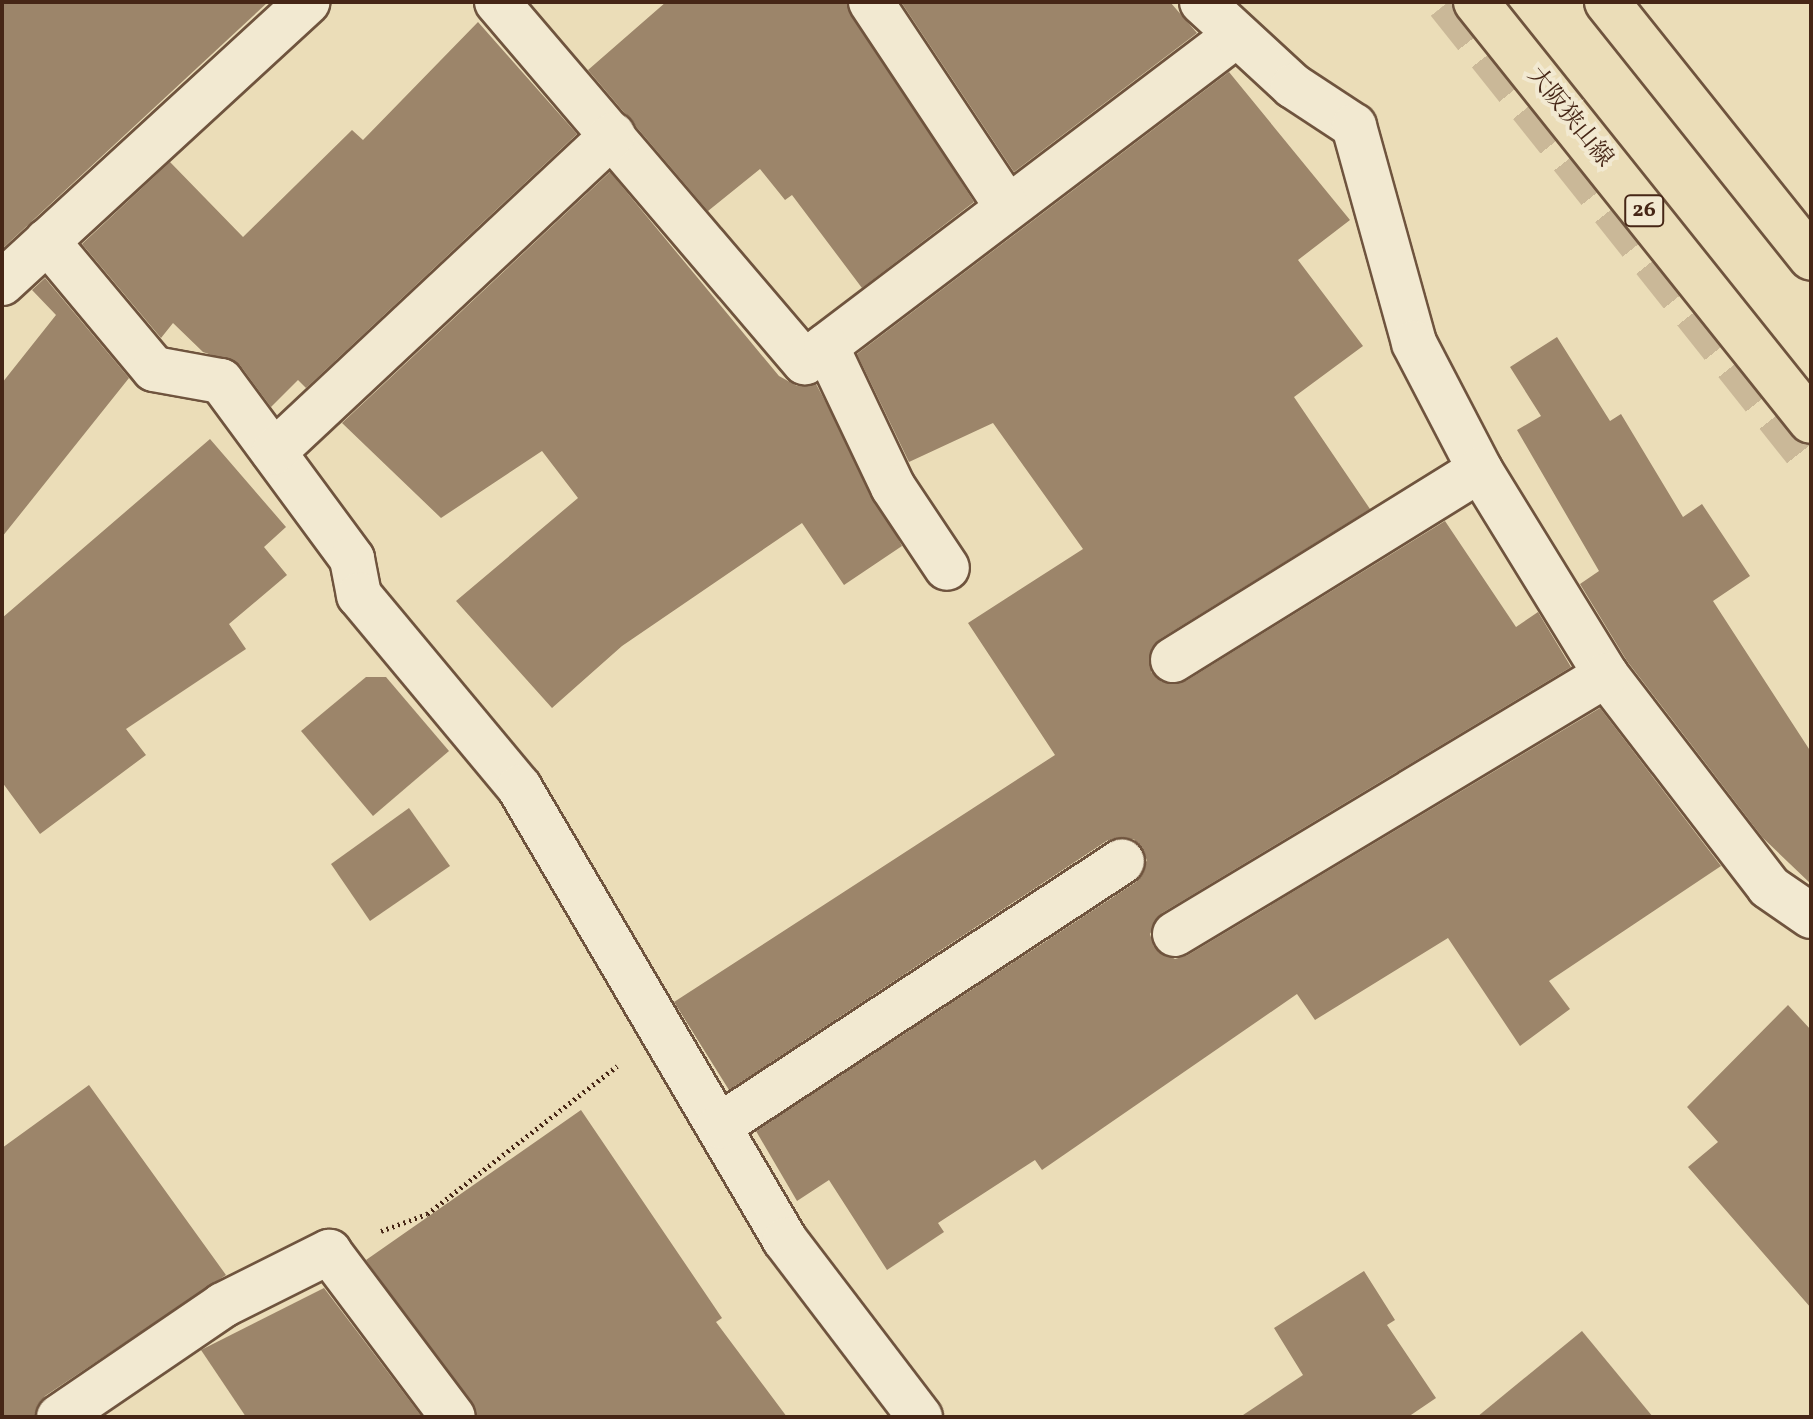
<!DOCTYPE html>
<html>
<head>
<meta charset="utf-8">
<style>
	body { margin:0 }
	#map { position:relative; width:1813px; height:1419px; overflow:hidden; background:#ebddb8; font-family:Vollkorn,"Noto Serif JP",serif }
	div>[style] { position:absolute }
	.building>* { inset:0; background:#9c856a }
	.highway-tunnel>* { height:44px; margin-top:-22px; transform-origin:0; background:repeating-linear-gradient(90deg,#cab898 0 44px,transparent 0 66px) }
	.path>* { height:5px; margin-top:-2.5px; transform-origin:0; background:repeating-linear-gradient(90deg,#462616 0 2px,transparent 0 6px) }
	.roads { filter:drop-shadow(2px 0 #6f543e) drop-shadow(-2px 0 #6f543e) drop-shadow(0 2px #6f543e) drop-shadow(0 -2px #6f543e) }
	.minor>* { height:44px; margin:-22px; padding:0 22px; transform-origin:22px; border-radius:22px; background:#f2e9d1 }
	.major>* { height:44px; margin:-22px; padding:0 22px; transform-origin:22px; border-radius:22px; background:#ebddb8 }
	span { translate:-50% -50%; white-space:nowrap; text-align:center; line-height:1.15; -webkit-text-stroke:8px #f2e9d1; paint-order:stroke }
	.shield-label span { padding:2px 6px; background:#f2e9d1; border:2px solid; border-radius:6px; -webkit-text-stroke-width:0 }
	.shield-label { font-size:22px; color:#462616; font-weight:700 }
	.street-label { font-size:24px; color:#462616 }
	.frame { position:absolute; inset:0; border:4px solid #462616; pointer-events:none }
</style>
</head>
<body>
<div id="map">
	<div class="building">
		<div style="clip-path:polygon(2px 2px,268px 2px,2px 249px)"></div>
		<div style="clip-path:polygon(666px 2px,846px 2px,974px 202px,862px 288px,792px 195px,785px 200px,760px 169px,708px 211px,588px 70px)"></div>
		<div style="clip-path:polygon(901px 2px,1170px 2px,1197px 33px,1014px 172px)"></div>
		<div style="clip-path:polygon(478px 22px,577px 134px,306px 388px,298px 380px,271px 407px,240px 365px,203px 352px,173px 323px,161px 338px,82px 244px,170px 162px,243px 237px,352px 130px,363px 140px)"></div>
		<div style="clip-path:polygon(1229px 72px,1350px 220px,1298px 260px,1363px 346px,1294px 397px,1370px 509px,1160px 639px,1151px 649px,1151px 672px,1162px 682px,1186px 681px,1445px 521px,1516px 627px,1538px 612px,1571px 667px,1162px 913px,1150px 934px,1154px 947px,1175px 959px,1188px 955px,1600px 708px,1721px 866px,1549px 981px,1570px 1009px,1520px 1046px,1448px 938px,1315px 1020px,1297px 994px,1042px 1170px,1035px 1160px,938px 1223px,944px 1232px,887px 1270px,829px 1180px,797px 1201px,756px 1131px,1136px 882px,1147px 860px,1134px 839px,1108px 840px,729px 1090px,674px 1002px,1055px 755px,968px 623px,1083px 549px,993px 423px,909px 462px,857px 354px)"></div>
		<div style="clip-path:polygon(610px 172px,779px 376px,797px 386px,816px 384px,902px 546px,844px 585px,802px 523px,622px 646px,552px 708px,456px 601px,578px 498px,542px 451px,441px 518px,342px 423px)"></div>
		<div style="clip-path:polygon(45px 278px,129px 378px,2px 537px,2px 383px,56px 315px,32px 290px)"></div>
		<div style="clip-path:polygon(1557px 337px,1610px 421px,1621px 414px,1683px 517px,1702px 504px,1750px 576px,1713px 601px,1811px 752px,1811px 884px,1763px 838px,1627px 661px,1580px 584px,1599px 571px,1517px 430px,1541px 416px,1510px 367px)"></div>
		<div style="clip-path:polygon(210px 439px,286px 527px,264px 547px,287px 575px,229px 624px,246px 649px,126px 729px,146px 755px,40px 834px,2px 782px,2px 618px)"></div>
		<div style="clip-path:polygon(366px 677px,386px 677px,449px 751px,373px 816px,301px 731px)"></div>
		<div style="clip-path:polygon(409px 808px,450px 866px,370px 921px,331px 864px)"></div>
		<div style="clip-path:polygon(1788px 1005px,1811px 1030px,1811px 1308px,1688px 1167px,1718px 1142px,1687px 1107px)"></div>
		<div style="clip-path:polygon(89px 1085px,226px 1275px,45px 1396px,34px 1417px,2px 1417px,2px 1148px)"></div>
		<div style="clip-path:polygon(581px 1110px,722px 1318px,716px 1322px,787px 1417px,478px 1417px,366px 1260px)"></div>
		<div style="clip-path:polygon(1364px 1271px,1395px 1320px,1387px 1325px,1436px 1398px,1408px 1417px,1240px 1417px,1303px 1375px,1274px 1328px)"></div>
		<div style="clip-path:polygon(324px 1288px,422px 1417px,246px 1417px,201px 1350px)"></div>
		<div style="clip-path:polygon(1582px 1331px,1653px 1417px,1477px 1417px)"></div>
	</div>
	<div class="highway-tunnel">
		<div style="left:1448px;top:2px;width:583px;rotate:51.48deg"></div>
	</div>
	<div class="path">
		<div style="left:381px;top:1231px;width:49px;rotate:-20.3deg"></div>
		<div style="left:427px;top:1214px;width:241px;rotate:-37.9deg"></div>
	</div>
	<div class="roads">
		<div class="minor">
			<div style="left:497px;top:2px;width:474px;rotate:49.5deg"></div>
			<div style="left:805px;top:362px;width:540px;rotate:-37.17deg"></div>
			<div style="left:871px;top:2px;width:247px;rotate:56.4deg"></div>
			<div style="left:1202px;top:2px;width:124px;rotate:42.7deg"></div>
			<div style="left:1293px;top:86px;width:73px;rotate:33.3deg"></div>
			<div style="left:1354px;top:126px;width:225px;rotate:74.5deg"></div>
			<div style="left:1414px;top:343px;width:143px;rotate:62.5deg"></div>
			<div style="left:1480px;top:470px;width:241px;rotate:58.4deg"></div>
			<div style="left:1606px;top:675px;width:267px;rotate:52.4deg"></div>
			<div style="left:1769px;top:887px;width:51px;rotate:34.6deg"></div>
			<div style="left:47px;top:241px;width:167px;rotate:50.1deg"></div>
			<div style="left:154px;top:369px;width:68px;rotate:10.2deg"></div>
			<div style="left:221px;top:381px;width:221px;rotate:53.6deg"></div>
			<div style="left:352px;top:559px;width:37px;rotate:79deg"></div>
			<div style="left:359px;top:595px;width:250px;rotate:50.2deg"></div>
			<div style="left:519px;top:787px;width:525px;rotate:59.58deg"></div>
			<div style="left:785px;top:1240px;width:223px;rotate:52.7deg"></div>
			<div style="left:2px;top:283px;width:415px;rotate:-42.6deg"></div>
			<div style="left:826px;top:346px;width:156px;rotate:64.6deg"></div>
			<div style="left:893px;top:487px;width:97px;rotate:56.3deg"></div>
			<div style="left:274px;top:452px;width:464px;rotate:-43.1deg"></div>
			<div style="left:1173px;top:660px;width:361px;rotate:-31.8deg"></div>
			<div style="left:1175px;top:934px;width:503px;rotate:-31deg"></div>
			<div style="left:719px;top:1126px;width:482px;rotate:-33.3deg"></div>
			<div style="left:59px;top:1417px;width:199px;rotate:-34.3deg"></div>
			<div style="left:223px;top:1305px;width:119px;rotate:-26.6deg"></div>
			<div style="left:329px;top:1252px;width:206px;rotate:53.1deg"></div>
		</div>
		<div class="major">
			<div style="left:1476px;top:2px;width:536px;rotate:51.36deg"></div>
			<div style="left:1607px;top:2px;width:327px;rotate:51.4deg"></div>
		</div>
	</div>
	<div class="shield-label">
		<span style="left:1644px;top:211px">26</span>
	</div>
	<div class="street-label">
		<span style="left:1569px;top:118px;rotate:51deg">大阪狭山線</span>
	</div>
	<div class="frame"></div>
</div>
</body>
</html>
